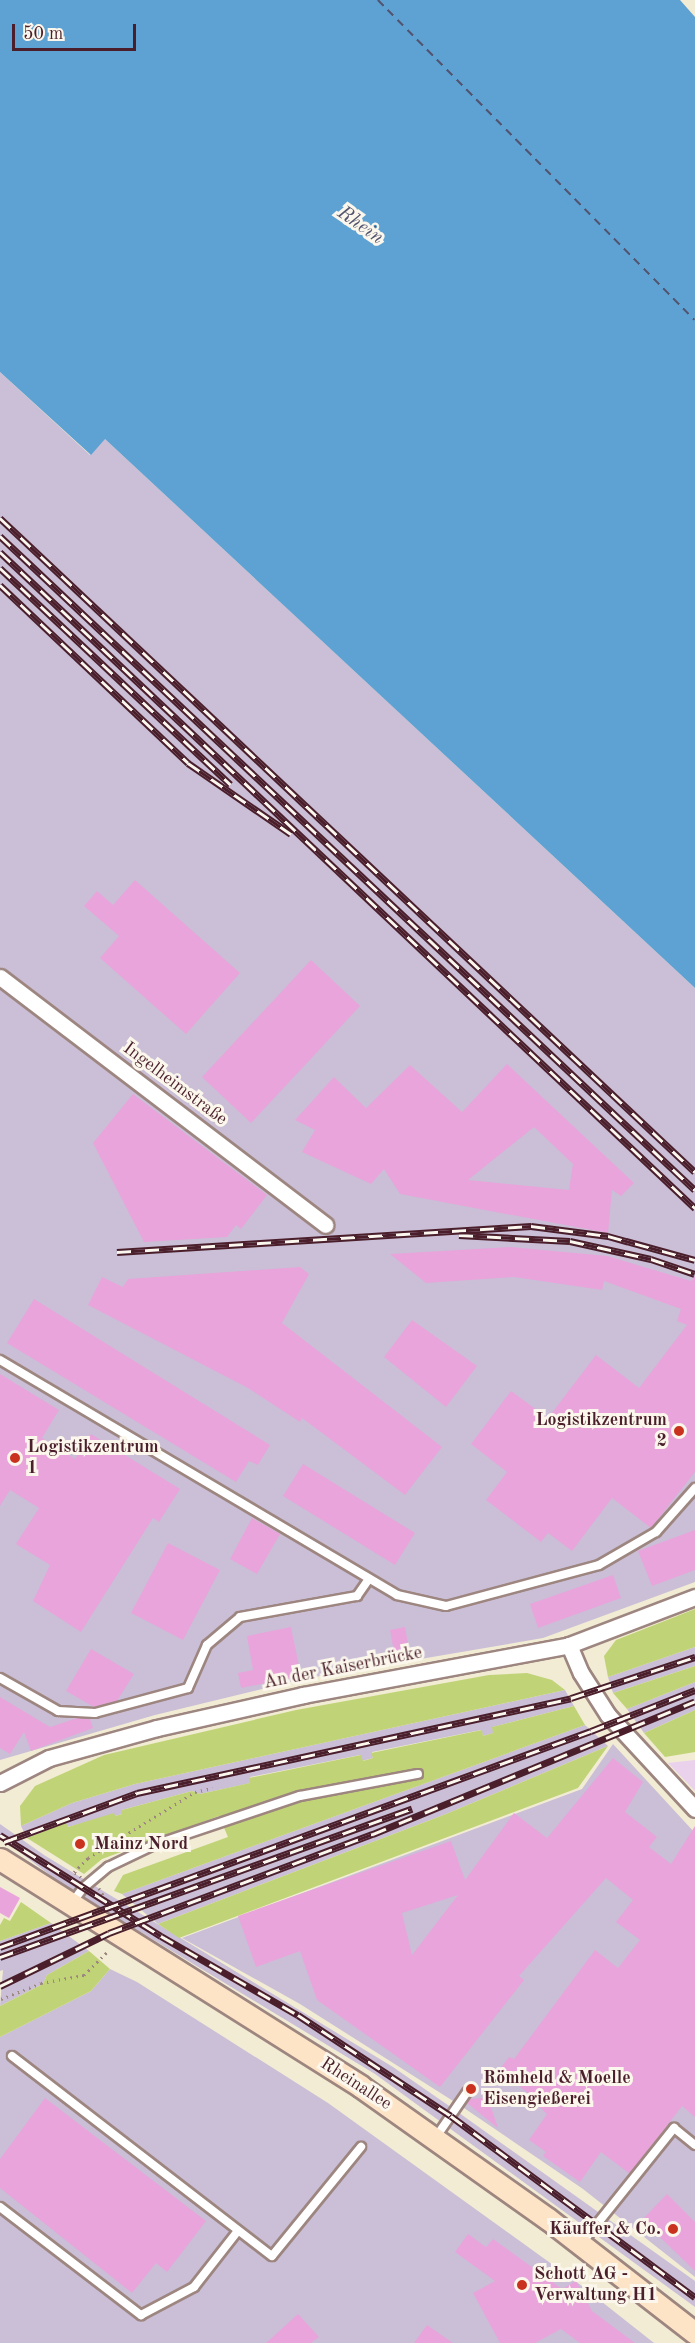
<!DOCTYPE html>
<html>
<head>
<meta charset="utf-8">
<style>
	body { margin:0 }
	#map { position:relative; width:695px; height:2343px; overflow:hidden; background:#f2ecd4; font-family:"Old Standard TT",serif }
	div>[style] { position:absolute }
	.built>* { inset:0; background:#ead1ec }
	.industrial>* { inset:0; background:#cabfd6 }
	.green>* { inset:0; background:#c0d477 }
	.water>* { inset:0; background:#5ea2d3 }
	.ferry>* { height:1.5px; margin-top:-0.75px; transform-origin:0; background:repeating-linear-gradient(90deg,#52536e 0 8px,transparent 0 14px) }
	.building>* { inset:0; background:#e8a4db }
	.path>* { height:3px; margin-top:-1.5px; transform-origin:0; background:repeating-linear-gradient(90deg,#9e8680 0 1.5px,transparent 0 6px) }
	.roads { filter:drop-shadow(2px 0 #9e8680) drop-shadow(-2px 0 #9e8680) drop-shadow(0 2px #9e8680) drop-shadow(0 -2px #9e8680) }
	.service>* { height:8px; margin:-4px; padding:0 4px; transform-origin:4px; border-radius:4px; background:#fff }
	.minor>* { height:15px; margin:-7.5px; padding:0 7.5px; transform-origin:7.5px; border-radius:7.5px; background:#fff }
	.secondary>* { height:21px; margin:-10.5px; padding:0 10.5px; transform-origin:10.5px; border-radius:10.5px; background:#fee4c6 }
	.rail>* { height:7px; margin-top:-3.5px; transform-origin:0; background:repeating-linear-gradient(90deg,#fbf7ec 0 14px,#4a1f2b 0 28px); box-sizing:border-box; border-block:2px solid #4a1f2b }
	.dots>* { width:16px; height:16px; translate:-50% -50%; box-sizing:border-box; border:3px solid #fbf7ec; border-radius:50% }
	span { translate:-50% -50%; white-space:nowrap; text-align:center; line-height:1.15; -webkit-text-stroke:6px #fbf7ec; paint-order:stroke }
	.street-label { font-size:18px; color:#4a1f2b }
	.poi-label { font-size:18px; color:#4a1f2b; font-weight:700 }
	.right { translate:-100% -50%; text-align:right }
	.left { translate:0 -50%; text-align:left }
	.water-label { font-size:20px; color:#52536e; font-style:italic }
	.scale { position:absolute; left:12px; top:24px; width:124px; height:27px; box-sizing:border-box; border:3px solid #4a1f2b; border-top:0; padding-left:8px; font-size:18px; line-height:21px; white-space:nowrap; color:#4a1f2b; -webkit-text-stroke:4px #fbf7ec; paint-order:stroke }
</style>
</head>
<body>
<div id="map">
	<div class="built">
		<div style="clip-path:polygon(695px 1760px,695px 1791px,668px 1763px)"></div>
	</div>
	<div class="industrial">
		<div style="clip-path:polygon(0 372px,90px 455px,104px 438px,695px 988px,695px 1582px,543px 1638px,303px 1679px,155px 1715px,0 1760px)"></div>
		<div style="clip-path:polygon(695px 1647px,695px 1666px,613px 1693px,608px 1677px)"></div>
		<div style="clip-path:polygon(695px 1682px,695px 1710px,644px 1733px,627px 1709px)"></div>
		<div style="clip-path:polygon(565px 1690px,574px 1706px,493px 1727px,494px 1733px,483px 1736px,481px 1730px,372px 1752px,373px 1758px,362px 1761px,360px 1755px,250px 1777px,251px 1783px,200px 1794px,192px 1791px,122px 1810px,122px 1814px,115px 1816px,67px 1827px,65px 1823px,27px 1838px,21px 1826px,72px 1803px,135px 1784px)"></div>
		<div style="clip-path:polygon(585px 1725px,608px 1746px,446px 1814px,158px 1924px,122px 1894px)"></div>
		<div style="clip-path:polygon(613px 1744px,695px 1833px,695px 2277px,583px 2189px,461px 2106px,300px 2004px,182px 1938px,582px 1789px)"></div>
		<div style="clip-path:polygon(0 1824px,44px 1855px,393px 2067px,455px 2110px,695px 2281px,695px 2307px,375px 2074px,63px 1885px,0 1837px)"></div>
		<div style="clip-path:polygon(51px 1923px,89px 1951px,47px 1975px,43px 1984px,0 2006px,3px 1970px,0 1971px,0 1941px)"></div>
		<div style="clip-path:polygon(110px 1969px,137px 1982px,328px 2103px,578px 2283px,654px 2343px,0 2343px,0 2037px,91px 1991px)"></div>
	</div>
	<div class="green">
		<div style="clip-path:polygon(695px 1609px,695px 1647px,608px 1677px,604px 1656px,616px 1640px)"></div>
		<div style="clip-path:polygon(695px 1666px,695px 1682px,627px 1709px,613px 1693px)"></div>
		<div style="clip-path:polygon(527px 1673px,552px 1680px,565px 1690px,135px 1784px,72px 1803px,21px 1826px,20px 1806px,35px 1786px,104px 1755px,296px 1710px,489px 1675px)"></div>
		<div style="clip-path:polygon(574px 1706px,585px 1725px,122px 1894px,114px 1891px,123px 1875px,228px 1837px,219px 1816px,102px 1859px,84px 1874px,27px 1838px,66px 1823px,68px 1827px,114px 1813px,115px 1816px,122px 1814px,122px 1810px,192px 1791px,200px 1794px,250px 1783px,249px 1778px,361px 1755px,363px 1761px,373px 1758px,371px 1753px,482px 1730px,483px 1736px,493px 1733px,492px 1727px)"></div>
		<div style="clip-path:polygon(695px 1710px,695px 1752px,665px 1757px,644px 1733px)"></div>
		<div style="clip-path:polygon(608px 1746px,578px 1788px,179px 1938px,158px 1924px,446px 1814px)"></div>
		<div style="clip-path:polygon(21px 1902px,51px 1923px,0 1941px,0 1925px,4px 1918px,10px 1921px)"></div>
		<div style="clip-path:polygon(89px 1951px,110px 1969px,91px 1991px,0 2037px,0 2006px,43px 1984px,47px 1975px)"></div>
	</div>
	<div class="water">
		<div style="clip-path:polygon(0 0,680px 0,695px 17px,695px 988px,105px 439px,91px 455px,0 372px)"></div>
	</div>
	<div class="ferry">
		<div style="left:378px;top:0;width:450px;rotate:45.3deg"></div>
	</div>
	<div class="building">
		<div style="clip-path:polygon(135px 880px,240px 973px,186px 1034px,100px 958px,119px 936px,84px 906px,97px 891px,113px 905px)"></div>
		<div style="clip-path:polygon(311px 960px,360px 1006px,251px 1123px,202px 1077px)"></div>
		<div style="clip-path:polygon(evenodd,507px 1064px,634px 1183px,621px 1196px,612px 1190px,608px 1233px,400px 1194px,384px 1169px,371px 1184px,302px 1152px,315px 1130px,295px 1120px,334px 1077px,366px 1108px,410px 1065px,462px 1112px,507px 1064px,534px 1127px,573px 1164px,569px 1190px,468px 1180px,534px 1127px)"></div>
		<div style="clip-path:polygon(133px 1094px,267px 1195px,241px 1229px,236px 1225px,227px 1237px,144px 1242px,93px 1143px)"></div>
		<div style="clip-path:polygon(511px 1247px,607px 1256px,691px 1281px,695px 1276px,695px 1472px,651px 1528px,612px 1498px,572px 1551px,548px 1533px,541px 1542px,486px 1500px,507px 1472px,471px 1444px,511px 1391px,548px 1418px,596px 1355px,639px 1388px,687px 1325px,677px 1321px,681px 1309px,604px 1281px,602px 1290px,514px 1277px,426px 1283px,390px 1254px)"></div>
		<div style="clip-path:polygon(300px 1267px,309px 1274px,282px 1323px,442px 1447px,405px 1495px,302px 1418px,300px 1422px,248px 1388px,88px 1305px,102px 1277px,123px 1287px,128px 1279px)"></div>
		<div style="clip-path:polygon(34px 1299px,270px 1445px,258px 1465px,249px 1461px,236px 1482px,7px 1343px)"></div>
		<div style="clip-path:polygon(412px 1320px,477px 1366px,446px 1407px,384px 1357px)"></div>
		<div style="clip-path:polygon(0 1374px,59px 1410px,42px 1438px,75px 1459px,91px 1434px,180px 1489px,159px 1522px,153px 1518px,81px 1632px,33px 1601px,50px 1565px,16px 1544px,39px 1508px,10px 1490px,0 1506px)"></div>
		<div style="clip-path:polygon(303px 1464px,415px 1533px,395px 1565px,283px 1496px)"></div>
		<div style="clip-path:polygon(252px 1518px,280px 1534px,257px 1574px,230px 1559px)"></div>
		<div style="clip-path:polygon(695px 1530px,695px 1570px,652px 1586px,638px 1551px)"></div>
		<div style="clip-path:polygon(168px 1543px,220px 1570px,183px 1640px,131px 1613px)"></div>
		<div style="clip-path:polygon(613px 1575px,621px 1598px,538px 1628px,530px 1604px)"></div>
		<div style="clip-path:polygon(291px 1627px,301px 1676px,241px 1688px,238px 1673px,253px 1670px,247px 1636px)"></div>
		<div style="clip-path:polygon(405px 1627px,409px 1649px,394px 1652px,390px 1630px)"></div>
		<div style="clip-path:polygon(91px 1649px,134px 1674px,117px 1701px,94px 1707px,66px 1691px)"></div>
		<div style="clip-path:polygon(0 1697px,50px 1727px,77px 1718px,90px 1719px,93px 1728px,31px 1751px,24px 1732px,10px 1754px,0 1748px)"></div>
		<div style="clip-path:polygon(evenodd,613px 1758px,643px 1782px,625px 1812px,657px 1837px,649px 1847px,671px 1864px,695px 1826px,695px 2117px,682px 2106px,630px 2174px,601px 2152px,580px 2182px,543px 2156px,546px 2152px,529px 2140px,547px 2114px,537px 2105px,539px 2102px,499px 2070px,509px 2057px,514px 2059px,595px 1950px,618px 1968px,640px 1940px,616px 1922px,633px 1900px,606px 1878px,519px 1976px,524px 1980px,440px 2087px,317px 2000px,300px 1951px,256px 1967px,238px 1916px,451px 1841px,465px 1880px,514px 1813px,547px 1838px,613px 1758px,458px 1895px,412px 1955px,402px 1913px,458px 1895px)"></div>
		<div style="clip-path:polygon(0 1887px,20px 1898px,9px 1918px,0 1913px)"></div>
		<div style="clip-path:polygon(45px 2098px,206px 2221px,167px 2272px,156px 2263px,132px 2293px,0 2188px,0 2159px)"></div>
		<div style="clip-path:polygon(483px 2098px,490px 2104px,498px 2128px,467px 2103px,469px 2099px)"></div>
		<div style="clip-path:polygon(667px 2194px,695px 2222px,695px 2271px,642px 2220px)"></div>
		<div style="clip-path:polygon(468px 2234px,486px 2247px,493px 2239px,562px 2289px,576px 2281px,592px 2311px,635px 2343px,580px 2343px,561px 2329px,535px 2343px,500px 2343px,473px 2293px,495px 2281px,455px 2252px)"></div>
		<div style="clip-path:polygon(298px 2314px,319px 2337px,311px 2343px,266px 2343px)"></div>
		<div style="clip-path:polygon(427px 2325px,453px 2343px,414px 2343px)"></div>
	</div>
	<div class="path">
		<div style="left:81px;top:1877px;width:9px;rotate:-144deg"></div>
		<div style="left:74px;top:1872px;width:20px;rotate:-45deg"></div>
		<div style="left:88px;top:1858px;width:126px;rotate:-31.7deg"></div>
		<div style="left:195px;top:1792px;width:18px;rotate:-13deg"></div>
		<div style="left:99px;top:1888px;width:20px;rotate:60deg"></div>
		<div style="left:1px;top:1999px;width:43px;rotate:-21.8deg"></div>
		<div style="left:41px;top:1983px;width:44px;rotate:-10.5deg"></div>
		<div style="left:84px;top:1975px;width:34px;rotate:-45deg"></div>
	</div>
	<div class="roads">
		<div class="service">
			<div style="left:0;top:1360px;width:461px;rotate:30.6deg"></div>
			<div style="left:397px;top:1595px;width:50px;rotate:12.7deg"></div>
			<div style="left:446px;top:1606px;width:158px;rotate:-15deg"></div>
			<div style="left:599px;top:1565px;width:66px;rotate:-30.1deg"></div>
			<div style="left:656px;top:1532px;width:59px;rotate:-48.4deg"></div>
			<div style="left:0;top:1678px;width:67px;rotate:29.6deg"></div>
			<div style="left:58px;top:1711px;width:37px;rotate:3deg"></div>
			<div style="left:95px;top:1713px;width:96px;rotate:-15deg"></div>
			<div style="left:188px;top:1688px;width:47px;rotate:-66.2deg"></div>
			<div style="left:207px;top:1645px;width:43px;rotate:-40.3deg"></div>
			<div style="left:240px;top:1617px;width:119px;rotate:-10.2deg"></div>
			<div style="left:357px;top:1596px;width:21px;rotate:-55deg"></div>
			<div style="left:72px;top:1903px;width:19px;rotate:-54deg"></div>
			<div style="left:83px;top:1888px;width:33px;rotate:-40deg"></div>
			<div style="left:108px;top:1867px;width:51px;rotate:-25.6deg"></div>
			<div style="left:154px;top:1845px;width:154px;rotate:-18.6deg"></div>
			<div style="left:300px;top:1796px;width:120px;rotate:-10.6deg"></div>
			<div style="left:12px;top:2056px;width:328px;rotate:37.6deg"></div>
			<div style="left:272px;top:2256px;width:141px;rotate:-50.8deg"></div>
			<div style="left:436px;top:2137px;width:55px;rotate:-55.4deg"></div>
			<div style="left:0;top:2207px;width:178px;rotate:37.5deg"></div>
			<div style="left:141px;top:2315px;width:60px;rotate:-27.8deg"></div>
			<div style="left:194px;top:2287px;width:70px;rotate:-52deg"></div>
			<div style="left:581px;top:2244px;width:149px;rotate:-51.3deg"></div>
			<div style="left:674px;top:2128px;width:27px;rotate:39deg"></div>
		</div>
		<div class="minor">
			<div style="left:0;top:977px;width:409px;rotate:37.3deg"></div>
			<div style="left:569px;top:1645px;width:30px;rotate:67deg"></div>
			<div style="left:581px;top:1673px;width:50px;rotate:57.3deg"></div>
			<div style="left:608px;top:1715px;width:128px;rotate:47.2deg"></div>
			<div style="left:0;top:1783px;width:55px;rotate:-27deg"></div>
			<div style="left:49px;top:1758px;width:112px;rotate:-15.5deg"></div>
			<div style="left:157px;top:1728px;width:150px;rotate:-12.7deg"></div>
			<div style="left:303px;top:1695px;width:271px;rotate:-10.6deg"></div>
			<div style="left:569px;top:1645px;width:135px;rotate:-20.9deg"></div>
		</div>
		<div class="secondary">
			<div style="left:0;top:1859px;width:426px;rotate:32.2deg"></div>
			<div style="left:360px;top:2086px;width:230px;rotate:35.3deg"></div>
			<div style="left:548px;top:2219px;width:186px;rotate:37.8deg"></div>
		</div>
	</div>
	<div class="rail">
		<div style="left:0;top:518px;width:954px;rotate:43.26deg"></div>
		<div style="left:0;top:536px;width:954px;rotate:43.26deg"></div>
		<div style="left:0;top:552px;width:956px;rotate:43.35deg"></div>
		<div style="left:0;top:568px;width:316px;rotate:43.2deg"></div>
		<div style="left:0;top:585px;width:259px;rotate:43.4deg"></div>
		<div style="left:188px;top:763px;width:125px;rotate:34.6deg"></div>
		<div style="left:459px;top:1235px;width:111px;rotate:3.1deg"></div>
		<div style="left:570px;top:1241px;width:83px;rotate:12.5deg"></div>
		<div style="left:651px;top:1259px;width:46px;rotate:18.8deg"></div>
		<div style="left:117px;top:1252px;width:415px;rotate:-3.6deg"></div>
		<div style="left:531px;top:1226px;width:78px;rotate:7.4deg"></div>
		<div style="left:608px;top:1236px;width:90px;rotate:15.4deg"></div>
		<div style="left:0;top:1835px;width:190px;rotate:32.1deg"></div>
		<div style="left:161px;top:1936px;width:158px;rotate:30deg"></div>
		<div style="left:298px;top:2015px;width:183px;rotate:33.4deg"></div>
		<div style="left:451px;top:2116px;width:304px;rotate:36.6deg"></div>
		<div style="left:4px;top:1842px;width:142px;rotate:-20.2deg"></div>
		<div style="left:137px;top:1793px;width:444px;rotate:-12.3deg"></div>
		<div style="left:571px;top:1698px;width:131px;rotate:-18.3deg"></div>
		<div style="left:0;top:1947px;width:629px;rotate:-20.08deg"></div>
		<div style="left:591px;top:1731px;width:112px;rotate:-21.5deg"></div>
		<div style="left:0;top:1957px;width:438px;rotate:-19.8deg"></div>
		<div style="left:0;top:1986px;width:121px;rotate:-25.9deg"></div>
		<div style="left:109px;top:1933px;width:282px;rotate:-20.6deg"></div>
		<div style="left:373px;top:1834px;width:348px;rotate:-22.4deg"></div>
	</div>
	<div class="dots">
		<div style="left:679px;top:1431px;background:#c8321e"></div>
		<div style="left:15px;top:1458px;background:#c8321e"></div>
		<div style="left:80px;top:1844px;background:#c8321e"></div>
		<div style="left:471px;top:2089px;background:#c8321e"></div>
		<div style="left:673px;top:2229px;background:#c8321e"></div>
		<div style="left:522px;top:2285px;background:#c8321e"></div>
	</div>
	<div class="street-label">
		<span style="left:175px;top:1084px;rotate:37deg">Ingelheimstraße</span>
		<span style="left:343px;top:1668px;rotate:-11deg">An der Kaiserbrücke</span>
		<span style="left:356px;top:2084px;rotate:33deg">Rheinallee</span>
	</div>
	<div class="poi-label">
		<span class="right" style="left:667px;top:1431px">Logistikzentrum<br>2</span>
		<span class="left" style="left:27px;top:1458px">Logistikzentrum<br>1</span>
		<span class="left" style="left:94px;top:1844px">Mainz Nord</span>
		<span class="left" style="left:483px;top:2089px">Römheld &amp; Moelle<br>Eisengießerei</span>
		<span class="right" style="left:661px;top:2229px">Käuffer &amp; Co.</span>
		<span class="left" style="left:534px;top:2285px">Schott AG -<br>Verwaltung H1</span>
	</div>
	<div class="water-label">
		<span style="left:360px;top:226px;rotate:35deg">Rhein</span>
	</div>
	<div class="scale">50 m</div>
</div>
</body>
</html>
